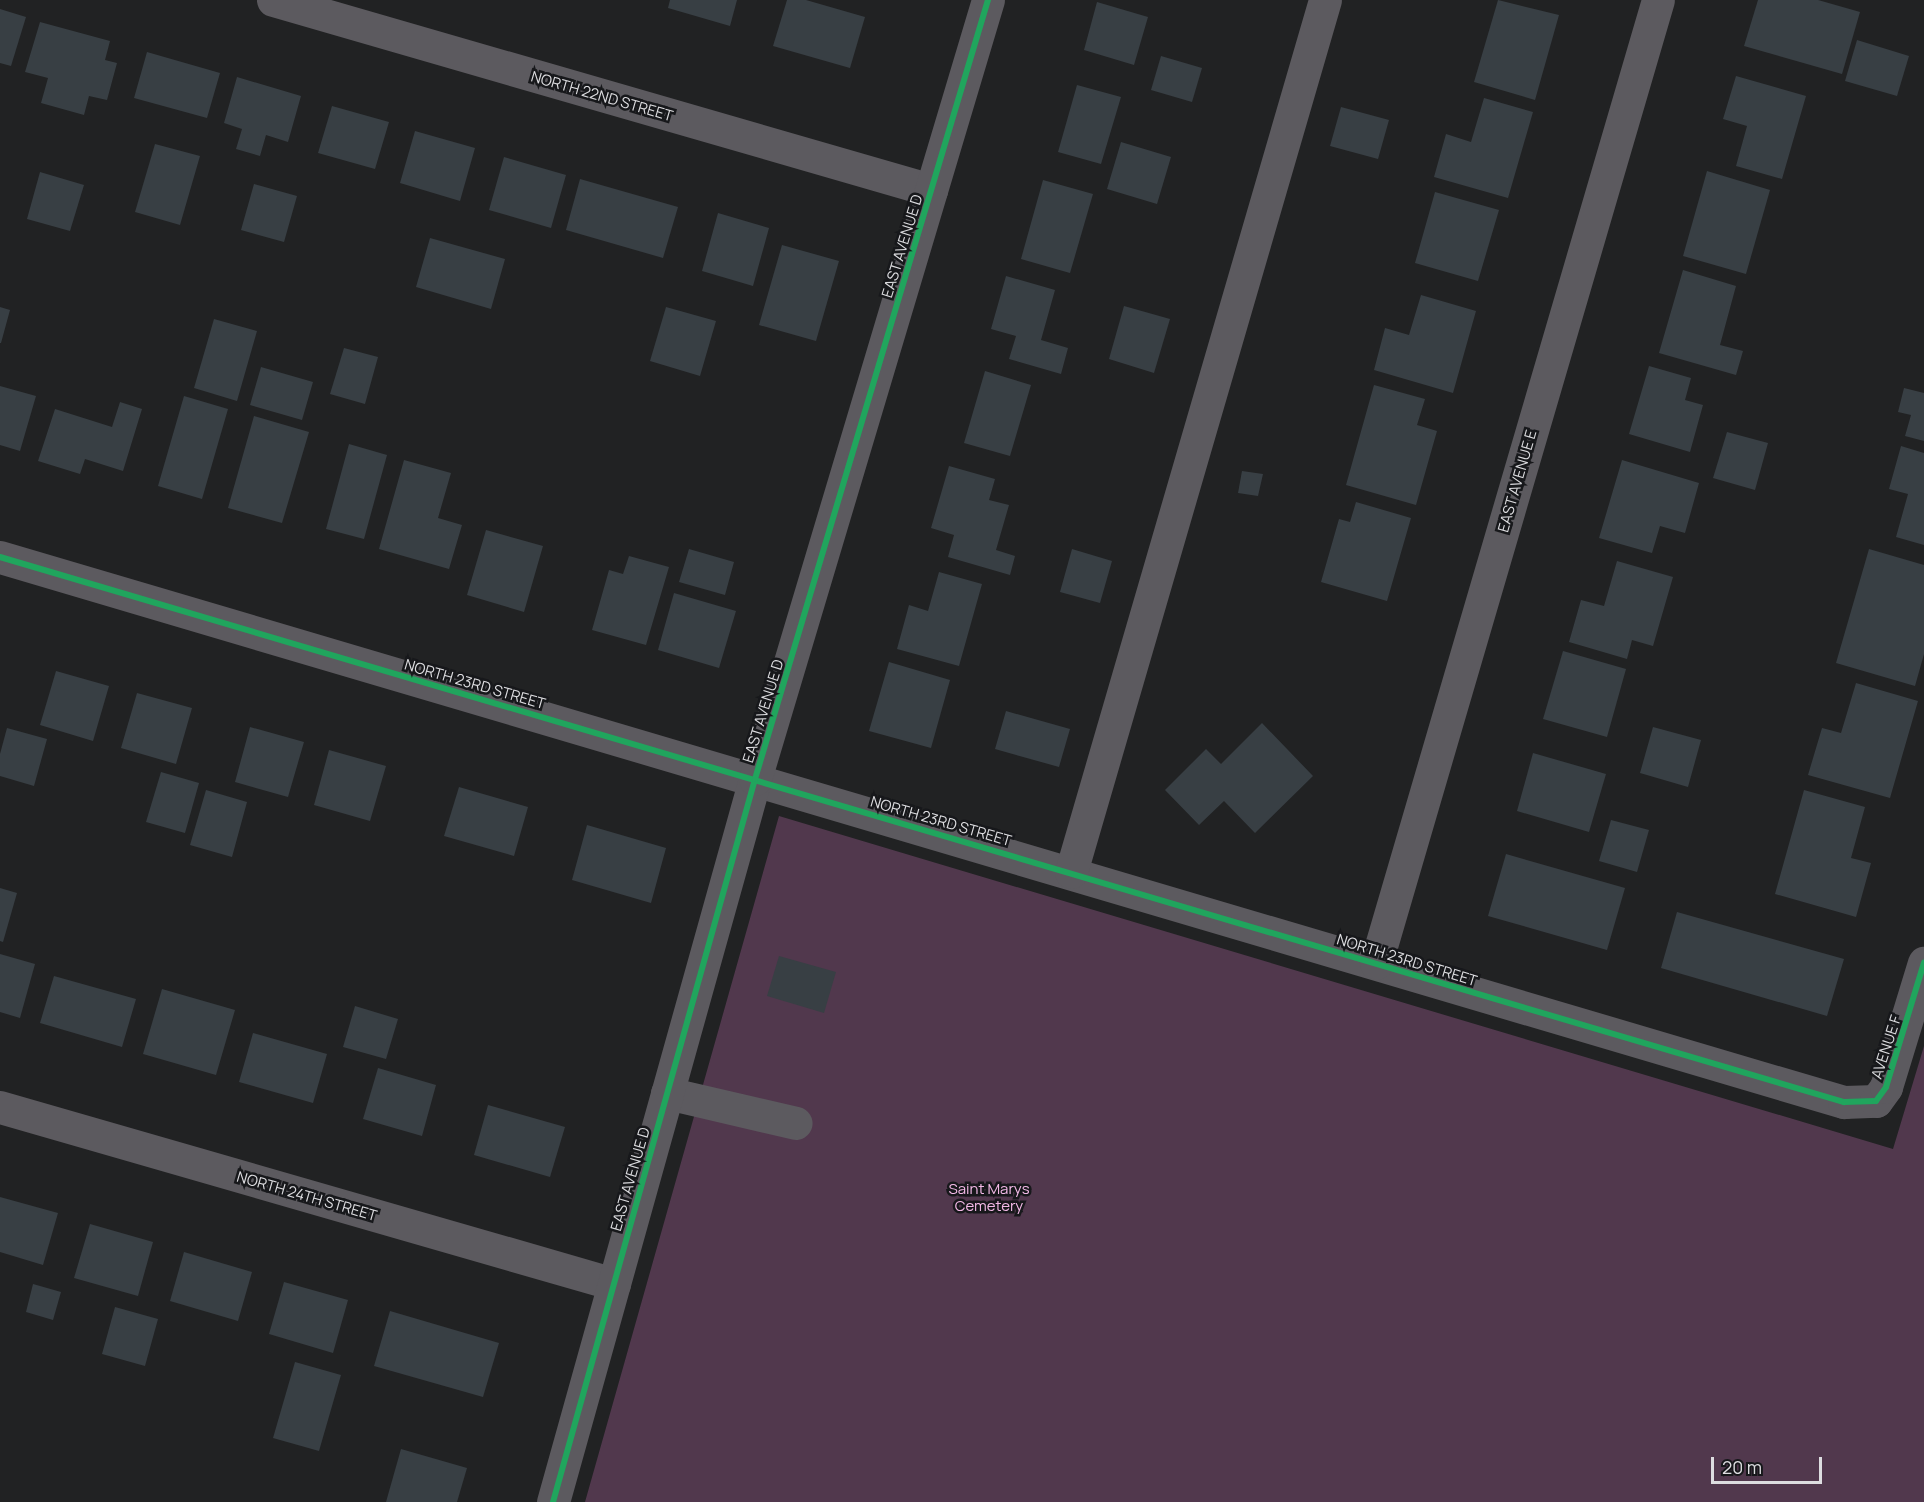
<!DOCTYPE html>
<html>
<head>
<meta charset="utf-8">
<style>
	body { margin:0 }
	#map { position:relative; width:1924px; height:1502px; overflow:hidden; background:#212223; font-family:Manrope,sans-serif }
	div>[style] { position:absolute }
	.green>* { inset:0; background:#51384d }
	.building>* { inset:0; background:#383f44 }
	.minor>* { height:33px; margin:-16.5px; padding:0 16.5px; transform-origin:16.5px; border-radius:16.5px; background:#5c5a5f }
	.cycleway>* { height:6px; margin:-3px; padding:0 3px; transform-origin:3px; border-radius:3px; background:#20a55d }
	span { translate:-50% -50%; white-space:nowrap; text-align:center; line-height:1.15; -webkit-text-stroke:5px #17181b; paint-order:stroke }
	.street-label { font-size:15px; color:#dddde0 }
	.park-label { font-size:15px; color:#f3b9e7 }
	.scale { position:absolute; left:1711px; top:1457px; width:111px; height:27px; box-sizing:border-box; border:3px solid #dddde0; border-top:0; padding-left:8px; font-size:18px; line-height:21px; white-space:nowrap; color:#dddde0; -webkit-text-stroke:4px #17181b; paint-order:stroke }
</style>
</head>
<body>
<div id="map">
	<div class="green">
		<div style="clip-path:polygon(779px 816px,1893px 1149px,1924px 1046px,1924px 1502px,585px 1502px)"></div>
	</div>
	<div class="building">
		<div style="clip-path:polygon(670px 0,737px 0,730px 26px,668px 8px)"></div>
		<div style="clip-path:polygon(787px 0,806px 0,865px 17px,850px 68px,773px 46px)"></div>
		<div style="clip-path:polygon(1498px 0,1559px 15px,1535px 100px,1474px 82px)"></div>
		<div style="clip-path:polygon(1758px 0,1818px 0,1860px 12px,1842px 74px,1744px 46px)"></div>
		<div style="clip-path:polygon(1097px 2px,1148px 17px,1134px 65px,1084px 50px)"></div>
		<div style="clip-path:polygon(0 9px,26px 17px,11px 66px,0 63px)"></div>
		<div style="clip-path:polygon(40px 22px,110px 41px,105px 60px,117px 63px,107px 100px,89px 96px,84px 115px,41px 103px,48px 78px,25px 72px)"></div>
		<div style="clip-path:polygon(1857px 40px,1909px 56px,1897px 96px,1845px 81px)"></div>
		<div style="clip-path:polygon(147px 52px,220px 73px,207px 118px,134px 98px)"></div>
		<div style="clip-path:polygon(1161px 56px,1202px 68px,1192px 102px,1151px 90px)"></div>
		<div style="clip-path:polygon(1736px 76px,1806px 96px,1782px 179px,1736px 166px,1747px 126px,1723px 119px)"></div>
		<div style="clip-path:polygon(237px 77px,301px 96px,288px 142px,266px 135px,260px 156px,236px 149px,242px 129px,224px 123px)"></div>
		<div style="clip-path:polygon(1077px 85px,1121px 97px,1101px 164px,1058px 152px)"></div>
		<div style="clip-path:polygon(1484px 98px,1533px 112px,1508px 198px,1434px 177px,1446px 134px,1471px 142px)"></div>
		<div style="clip-path:polygon(332px 106px,389px 122px,375px 169px,318px 153px)"></div>
		<div style="clip-path:polygon(1341px 107px,1389px 120px,1378px 159px,1330px 146px)"></div>
		<div style="clip-path:polygon(415px 131px,475px 148px,460px 201px,400px 183px)"></div>
		<div style="clip-path:polygon(1121px 142px,1171px 157px,1157px 204px,1107px 189px)"></div>
		<div style="clip-path:polygon(155px 144px,200px 156px,180px 225px,135px 212px)"></div>
		<div style="clip-path:polygon(504px 157px,566px 175px,551px 228px,489px 210px)"></div>
		<div style="clip-path:polygon(1707px 171px,1770px 190px,1746px 274px,1683px 256px)"></div>
		<div style="clip-path:polygon(40px 172px,84px 185px,70px 231px,27px 219px)"></div>
		<div style="clip-path:polygon(580px 179px,678px 207px,663px 258px,566px 230px)"></div>
		<div style="clip-path:polygon(1043px 180px,1093px 194px,1070px 273px,1021px 259px)"></div>
		<div style="clip-path:polygon(254px 184px,297px 196px,284px 242px,241px 230px)"></div>
		<div style="clip-path:polygon(1435px 192px,1499px 210px,1478px 281px,1415px 263px)"></div>
		<div style="clip-path:polygon(718px 213px,769px 228px,753px 286px,702px 271px)"></div>
		<div style="clip-path:polygon(430px 238px,505px 259px,491px 309px,416px 287px)"></div>
		<div style="clip-path:polygon(782px 245px,839px 261px,816px 341px,759px 325px)"></div>
		<div style="clip-path:polygon(1683px 270px,1736px 286px,1720px 345px,1743px 351px,1736px 375px,1659px 353px)"></div>
		<div style="clip-path:polygon(1006px 276px,1055px 290px,1041px 340px,1068px 348px,1061px 374px,1009px 359px,1016px 336px,991px 329px)"></div>
		<div style="clip-path:polygon(1421px 295px,1476px 311px,1453px 393px,1374px 370px,1385px 328px,1409px 335px)"></div>
		<div style="clip-path:polygon(1124px 306px,1170px 319px,1154px 373px,1109px 359px)"></div>
		<div style="clip-path:polygon(0 307px,10px 310px,1px 343px,0 343px)"></div>
		<div style="clip-path:polygon(666px 307px,716px 321px,700px 376px,650px 361px)"></div>
		<div style="clip-path:polygon(214px 319px,257px 331px,237px 401px,194px 388px)"></div>
		<div style="clip-path:polygon(344px 348px,378px 357px,365px 404px,330px 394px)"></div>
		<div style="clip-path:polygon(1649px 366px,1691px 378px,1685px 400px,1703px 405px,1690px 452px,1629px 434px)"></div>
		<div style="clip-path:polygon(261px 367px,313px 382px,302px 420px,250px 405px)"></div>
		<div style="clip-path:polygon(985px 371px,1031px 385px,1010px 456px,964px 443px)"></div>
		<div style="clip-path:polygon(1374px 385px,1425px 399px,1417px 425px,1437px 431px,1416px 505px,1346px 485px)"></div>
		<div style="clip-path:polygon(0 386px,36px 396px,20px 451px,0 445px)"></div>
		<div style="clip-path:polygon(1904px 388px,1924px 393px,1924px 441px,1905px 436px,1911px 415px,1898px 412px)"></div>
		<div style="clip-path:polygon(184px 396px,228px 409px,202px 499px,158px 486px)"></div>
		<div style="clip-path:polygon(120px 402px,142px 409px,123px 471px,85px 459px,80px 474px,38px 461px,55px 409px,112px 427px)"></div>
		<div style="clip-path:polygon(254px 416px,309px 432px,282px 523px,228px 508px)"></div>
		<div style="clip-path:polygon(1727px 432px,1768px 443px,1755px 490px,1713px 478px)"></div>
		<div style="clip-path:polygon(349px 444px,387px 455px,364px 539px,326px 529px)"></div>
		<div style="clip-path:polygon(1901px 446px,1924px 453px,1924px 545px,1896px 537px,1908px 494px,1889px 489px)"></div>
		<div style="clip-path:polygon(404px 460px,451px 473px,438px 518px,462px 525px,449px 569px,379px 549px)"></div>
		<div style="clip-path:polygon(1622px 460px,1699px 483px,1685px 533px,1660px 526px,1652px 553px,1599px 538px)"></div>
		<div style="clip-path:polygon(949px 466px,995px 479px,989px 500px,1009px 505px,996px 550px,1015px 556px,1010px 575px,948px 557px,954px 535px,931px 528px)"></div>
		<div style="clip-path:polygon(1242px 471px,1263px 474px,1258px 496px,1238px 493px)"></div>
		<div style="clip-path:polygon(1356px 502px,1411px 518px,1387px 601px,1321px 582px,1339px 519px,1350px 522px)"></div>
		<div style="clip-path:polygon(486px 530px,543px 546px,524px 612px,467px 595px)"></div>
		<div style="clip-path:polygon(689px 549px,734px 562px,725px 595px,679px 582px)"></div>
		<div style="clip-path:polygon(1072px 549px,1112px 561px,1100px 603px,1060px 592px)"></div>
		<div style="clip-path:polygon(1869px 549px,1924px 565px,1924px 654px,1915px 686px,1836px 663px)"></div>
		<div style="clip-path:polygon(629px 556px,669px 567px,646px 645px,592px 630px,609px 570px,623px 574px)"></div>
		<div style="clip-path:polygon(1617px 561px,1673px 577px,1653px 646px,1632px 640px,1627px 659px,1569px 642px,1581px 600px,1604px 606px)"></div>
		<div style="clip-path:polygon(939px 572px,982px 584px,959px 666px,897px 649px,909px 605px,928px 611px)"></div>
		<div style="clip-path:polygon(674px 593px,736px 611px,719px 668px,658px 650px)"></div>
		<div style="clip-path:polygon(1563px 651px,1626px 669px,1607px 737px,1543px 719px)"></div>
		<div style="clip-path:polygon(889px 662px,950px 680px,931px 748px,869px 731px)"></div>
		<div style="clip-path:polygon(56px 671px,109px 686px,93px 741px,40px 725px)"></div>
		<div style="clip-path:polygon(1856px 683px,1918px 701px,1890px 798px,1808px 775px,1822px 728px,1841px 733px)"></div>
		<div style="clip-path:polygon(137px 693px,192px 708px,176px 764px,121px 748px)"></div>
		<div style="clip-path:polygon(1006px 711px,1070px 729px,1059px 767px,995px 749px)"></div>
		<div style="clip-path:polygon(1262px 723px,1313px 776px,1255px 833px,1224px 801px,1199px 825px,1165px 790px,1206px 749px,1221px 764px)"></div>
		<div style="clip-path:polygon(250px 727px,304px 742px,288px 797px,235px 782px)"></div>
		<div style="clip-path:polygon(1653px 727px,1701px 740px,1688px 787px,1640px 773px)"></div>
		<div style="clip-path:polygon(7px 728px,47px 739px,34px 786px,0 776px,0 754px)"></div>
		<div style="clip-path:polygon(329px 750px,386px 766px,370px 821px,314px 805px)"></div>
		<div style="clip-path:polygon(1533px 753px,1606px 774px,1589px 832px,1517px 811px)"></div>
		<div style="clip-path:polygon(161px 772px,199px 783px,185px 833px,146px 822px)"></div>
		<div style="clip-path:polygon(459px 787px,528px 807px,514px 856px,444px 836px)"></div>
		<div style="clip-path:polygon(206px 790px,247px 802px,232px 857px,190px 845px)"></div>
		<div style="clip-path:polygon(1804px 790px,1865px 807px,1851px 858px,1871px 863px,1856px 917px,1775px 894px)"></div>
		<div style="clip-path:polygon(1611px 820px,1649px 830px,1637px 872px,1599px 861px)"></div>
		<div style="clip-path:polygon(587px 825px,666px 848px,651px 903px,572px 880px)"></div>
		<div style="clip-path:polygon(1506px 854px,1625px 888px,1607px 950px,1488px 916px)"></div>
		<div style="clip-path:polygon(0 888px,17px 893px,3px 942px,0 941px)"></div>
		<div style="clip-path:polygon(1677px 912px,1844px 959px,1827px 1016px,1661px 968px)"></div>
		<div style="clip-path:polygon(0 954px,35px 964px,20px 1018px,0 1012px)"></div>
		<div style="clip-path:polygon(779px 956px,836px 972px,824px 1013px,767px 996px)"></div>
		<div style="clip-path:polygon(54px 976px,136px 999px,122px 1047px,40px 1023px)"></div>
		<div style="clip-path:polygon(162px 989px,235px 1010px,216px 1075px,143px 1054px)"></div>
		<div style="clip-path:polygon(355px 1006px,398px 1019px,386px 1059px,343px 1047px)"></div>
		<div style="clip-path:polygon(253px 1033px,327px 1054px,313px 1103px,239px 1082px)"></div>
		<div style="clip-path:polygon(378px 1068px,436px 1085px,422px 1136px,363px 1119px)"></div>
		<div style="clip-path:polygon(488px 1105px,565px 1127px,550px 1177px,474px 1155px)"></div>
		<div style="clip-path:polygon(0 1197px,58px 1213px,43px 1265px,0 1252px)"></div>
		<div style="clip-path:polygon(90px 1224px,153px 1242px,138px 1296px,74px 1278px)"></div>
		<div style="clip-path:polygon(184px 1252px,252px 1272px,238px 1321px,170px 1301px)"></div>
		<div style="clip-path:polygon(284px 1282px,348px 1300px,333px 1353px,269px 1334px)"></div>
		<div style="clip-path:polygon(33px 1284px,61px 1292px,53px 1320px,26px 1312px)"></div>
		<div style="clip-path:polygon(115px 1307px,158px 1319px,145px 1366px,102px 1354px)"></div>
		<div style="clip-path:polygon(390px 1311px,499px 1343px,483px 1397px,374px 1366px)"></div>
		<div style="clip-path:polygon(295px 1362px,341px 1375px,319px 1451px,273px 1438px)"></div>
		<div style="clip-path:polygon(401px 1449px,467px 1468px,457px 1502px,386px 1502px)"></div>
	</div>
	<div class="minor">
		<div style="left:273px;top:0;width:685px;rotate:16.11deg"></div>
		<div style="left:0;top:557px;width:1923px;rotate:16.47deg"></div>
		<div style="left:1844px;top:1102px;width:32px;rotate:-2deg"></div>
		<div style="left:1876px;top:1101px;width:17px;rotate:-54deg"></div>
		<div style="left:1886px;top:1087px;width:130px;rotate:-73deg"></div>
		<div style="left:1071px;top:872px;width:908px;rotate:-73.76deg"></div>
		<div style="left:1376px;top:963px;width:1003px;rotate:-73.68deg"></div>
		<div style="left:667px;top:1093px;width:132px;rotate:13.1deg"></div>
		<div style="left:0;top:1107px;width:639px;rotate:16.08deg"></div>
		<div style="left:553px;top:1502px;width:751px;rotate:-74.39deg"></div>
		<div style="left:755px;top:779px;width:813px;rotate:-73.35deg"></div>
	</div>
	<div class="cycleway">
		<div style="left:0;top:557px;width:1923px;rotate:16.47deg"></div>
		<div style="left:1844px;top:1102px;width:32px;rotate:-2deg"></div>
		<div style="left:1876px;top:1101px;width:17px;rotate:-54deg"></div>
		<div style="left:1886px;top:1087px;width:130px;rotate:-73deg"></div>
		<div style="left:553px;top:1502px;width:751px;rotate:-74.39deg"></div>
		<div style="left:755px;top:779px;width:813px;rotate:-73.35deg"></div>
	</div>
	<div class="street-label">
		<span style="left:602px;top:96px;rotate:16deg">NORTH 22ND STREET</span>
		<span style="left:902px;top:246px;rotate:-73deg">EAST AVENUE D</span>
		<span style="left:1517px;top:481px;rotate:-74deg">EAST AVENUE E</span>
		<span style="left:475px;top:684px;rotate:16deg">NORTH 23RD STREET</span>
		<span style="left:763px;top:711px;rotate:-73deg">EAST AVENUE D</span>
		<span style="left:941px;top:821px;rotate:16deg">NORTH 23RD STREET</span>
		<span style="left:1407px;top:960px;rotate:17deg">NORTH 23RD STREET</span>
		<span style="left:1886px;top:1047px;rotate:-72deg">AVENUE F</span>
		<span style="left:630px;top:1179px;rotate:-74deg">EAST AVENUE D</span>
		<span style="left:307px;top:1196px;rotate:16deg">NORTH 24TH STREET</span>
	</div>
	<div class="park-label">
		<span style="left:989px;top:1197px">Saint Marys<br>Cemetery</span>
	</div>
	<div class="scale">20 m</div>
</div>
</body>
</html>
